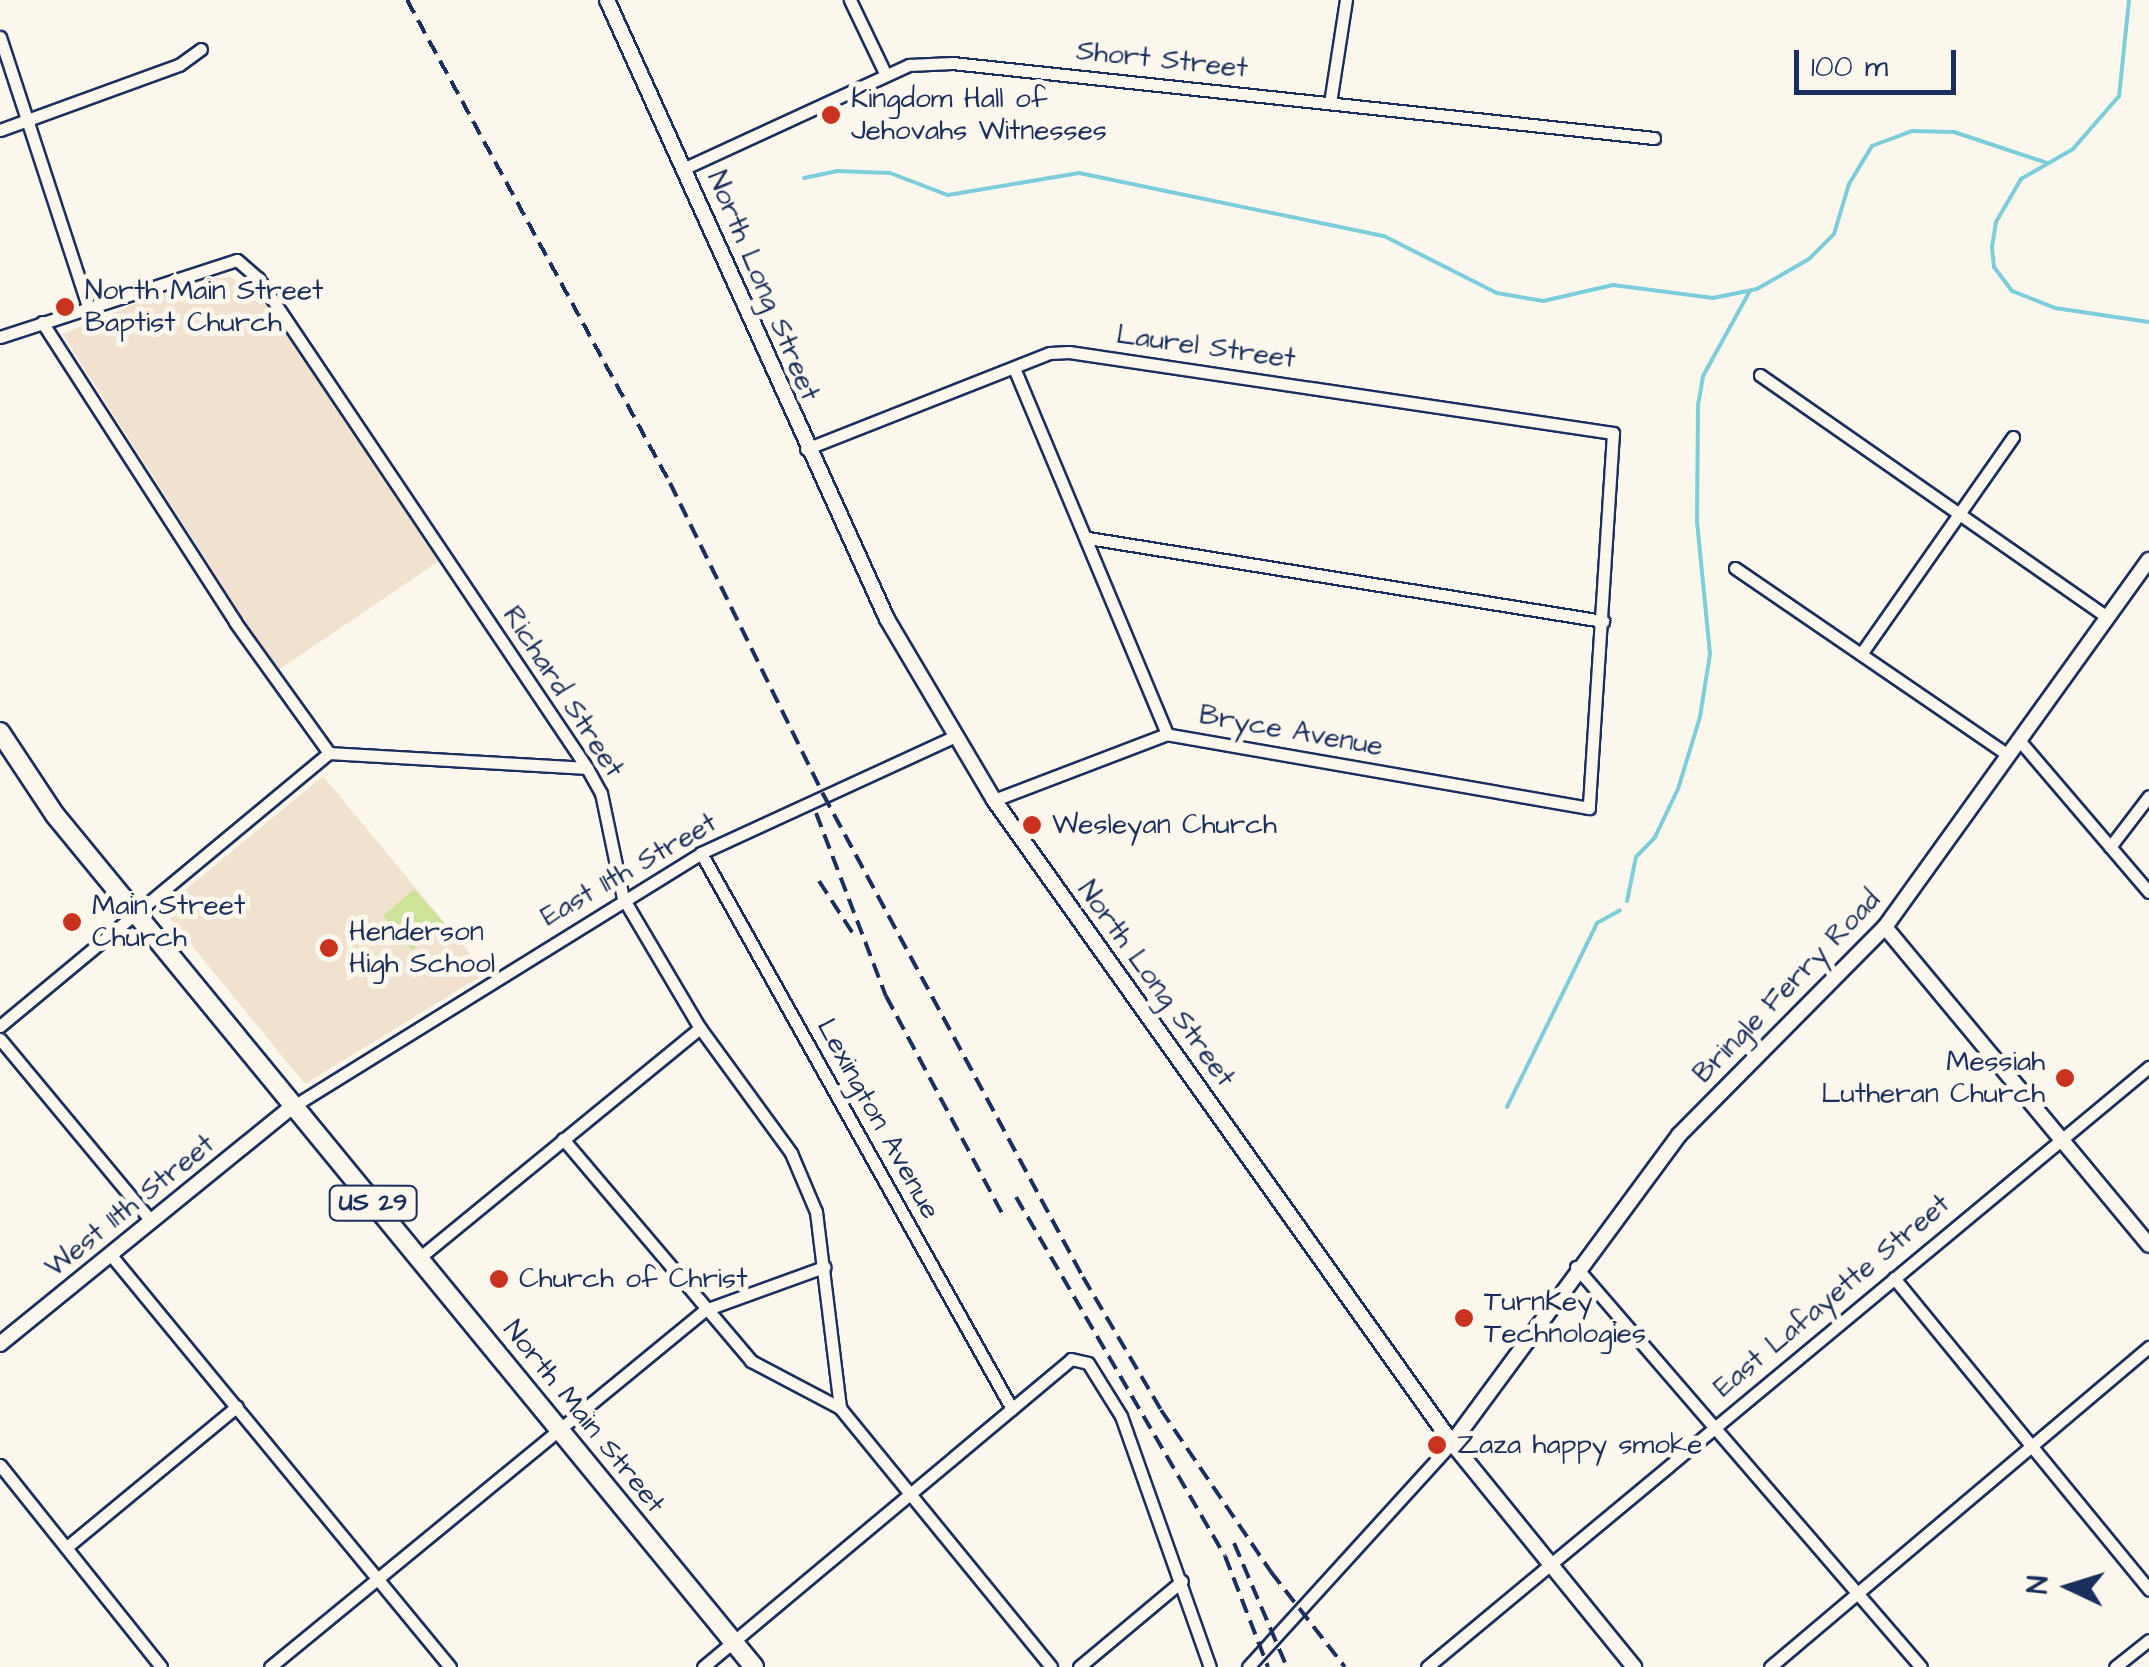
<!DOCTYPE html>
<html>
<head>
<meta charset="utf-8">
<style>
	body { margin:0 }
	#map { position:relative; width:2149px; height:1667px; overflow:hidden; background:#fbf7ec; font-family:"Architects Daughter",sans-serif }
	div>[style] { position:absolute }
	.built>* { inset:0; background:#f0e2ce }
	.green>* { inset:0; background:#cde399 }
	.stream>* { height:4px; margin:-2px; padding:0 2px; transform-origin:2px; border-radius:2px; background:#7ecddb }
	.roads { filter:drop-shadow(2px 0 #1b2f5e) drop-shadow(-2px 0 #1b2f5e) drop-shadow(0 2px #1b2f5e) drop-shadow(0 -2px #1b2f5e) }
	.minor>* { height:11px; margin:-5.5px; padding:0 5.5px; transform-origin:5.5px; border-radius:5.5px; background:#fbf7ec }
	.tertiary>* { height:14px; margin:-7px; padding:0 7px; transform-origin:7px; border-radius:7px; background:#fbf7ec }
	.primary>* { height:18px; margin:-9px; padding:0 9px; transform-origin:9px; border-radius:9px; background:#fbf7ec }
	.rail>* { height:4px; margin-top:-2px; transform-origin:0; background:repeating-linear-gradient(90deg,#1b2f5e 0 15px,transparent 0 23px) }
	.dots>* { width:28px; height:28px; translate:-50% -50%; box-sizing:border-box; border:5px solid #fbf7ec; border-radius:50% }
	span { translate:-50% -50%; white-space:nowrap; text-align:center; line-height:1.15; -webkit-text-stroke:10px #fbf7ec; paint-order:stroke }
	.shield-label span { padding:2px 8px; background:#fbf7ec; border:2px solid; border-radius:8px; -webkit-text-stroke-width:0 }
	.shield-label { font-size:25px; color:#1b2f5e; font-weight:700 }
	.street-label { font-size:28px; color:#1b2f5e }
	.poi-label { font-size:28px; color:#1b2f5e }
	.left { translate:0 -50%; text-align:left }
	.right { translate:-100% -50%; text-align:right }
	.north { position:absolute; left:2019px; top:1537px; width:100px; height:100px; -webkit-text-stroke:8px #fbf7ec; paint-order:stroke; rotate:274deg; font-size:28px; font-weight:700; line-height:40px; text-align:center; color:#1b2f5e }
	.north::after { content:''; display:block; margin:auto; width:35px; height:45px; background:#1b2f5e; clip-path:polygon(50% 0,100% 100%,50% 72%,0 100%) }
	.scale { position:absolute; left:1794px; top:50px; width:162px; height:45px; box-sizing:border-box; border:5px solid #1b2f5e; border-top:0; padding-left:12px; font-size:30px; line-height:35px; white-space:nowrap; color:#1b2f5e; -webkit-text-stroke:8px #fbf7ec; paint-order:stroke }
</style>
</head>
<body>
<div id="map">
	<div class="built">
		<div style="clip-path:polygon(231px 277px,260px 295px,439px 561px,277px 671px,62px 334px,195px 279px)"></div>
		<div style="clip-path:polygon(323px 776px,486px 973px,305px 1084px,162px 909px)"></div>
	</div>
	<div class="green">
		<div style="clip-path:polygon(414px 889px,444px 923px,412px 950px,383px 916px)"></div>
	</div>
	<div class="stream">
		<div style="left:2129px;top:0;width:97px;rotate:95.9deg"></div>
		<div style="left:2119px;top:96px;width:70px;rotate:131deg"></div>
		<div style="left:2073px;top:149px;width:60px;rotate:150deg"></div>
		<div style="left:2021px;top:179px;width:50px;rotate:120.2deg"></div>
		<div style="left:1996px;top:222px;width:26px;rotate:99deg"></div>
		<div style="left:1992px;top:248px;width:19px;rotate:84deg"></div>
		<div style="left:1994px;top:267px;width:30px;rotate:53deg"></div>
		<div style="left:2012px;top:291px;width:46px;rotate:21.6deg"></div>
		<div style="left:2055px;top:308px;width:95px;rotate:8.5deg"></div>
		<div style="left:804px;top:178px;width:34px;rotate:-12deg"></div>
		<div style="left:837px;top:171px;width:53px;rotate:2.2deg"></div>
		<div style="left:890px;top:173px;width:62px;rotate:20.8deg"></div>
		<div style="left:948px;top:195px;width:133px;rotate:-9.5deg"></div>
		<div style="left:1079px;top:173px;width:311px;rotate:11.7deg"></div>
		<div style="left:1384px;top:236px;width:127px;rotate:26.8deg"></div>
		<div style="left:1497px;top:293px;width:47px;rotate:9.9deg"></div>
		<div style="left:1543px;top:301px;width:72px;rotate:-12.9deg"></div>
		<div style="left:1613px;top:285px;width:101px;rotate:7.4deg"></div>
		<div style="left:1713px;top:298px;width:45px;rotate:-11.6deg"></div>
		<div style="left:1757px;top:289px;width:60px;rotate:-30deg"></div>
		<div style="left:1809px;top:259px;width:35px;rotate:-45deg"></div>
		<div style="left:1834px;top:234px;width:52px;rotate:-73.3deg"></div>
		<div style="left:1849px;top:184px;width:44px;rotate:-58.8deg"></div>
		<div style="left:1872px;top:146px;width:43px;rotate:-20.6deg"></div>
		<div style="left:1912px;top:131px;width:42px;rotate:1.4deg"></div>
		<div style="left:1954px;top:132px;width:98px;rotate:18.4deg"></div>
		<div style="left:1627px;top:901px;width:45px;rotate:-78.4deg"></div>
		<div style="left:1636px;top:857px;width:28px;rotate:-46deg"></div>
		<div style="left:1655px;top:837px;width:53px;rotate:-64.4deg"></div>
		<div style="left:1678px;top:789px;width:75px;rotate:-73deg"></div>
		<div style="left:1700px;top:717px;width:64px;rotate:-81deg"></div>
		<div style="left:1710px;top:654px;width:133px;rotate:-95.6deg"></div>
		<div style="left:1697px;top:522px;width:117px;rotate:-89.5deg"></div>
		<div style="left:1698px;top:405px;width:29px;rotate:-80deg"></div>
		<div style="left:1703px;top:376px;width:97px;rotate:-61.1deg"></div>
		<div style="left:1507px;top:1107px;width:205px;rotate:-63.9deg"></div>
		<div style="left:1597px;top:923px;width:26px;rotate:-29deg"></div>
	</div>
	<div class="roads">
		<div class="minor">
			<div style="left:850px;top:0;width:81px;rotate:64.4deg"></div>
			<div style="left:0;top:37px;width:286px;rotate:71.9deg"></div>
			<div style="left:1330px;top:103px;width:104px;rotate:-81.2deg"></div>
			<div style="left:0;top:130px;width:190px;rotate:-20deg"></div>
			<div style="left:179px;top:65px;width:27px;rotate:-36deg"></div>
			<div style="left:685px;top:168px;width:247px;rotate:-24.7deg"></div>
			<div style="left:909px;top:65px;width:43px;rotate:-2.7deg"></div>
			<div style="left:952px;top:63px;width:706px;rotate:6.1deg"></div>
			<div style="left:42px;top:322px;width:357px;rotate:57.2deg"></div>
			<div style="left:235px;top:622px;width:161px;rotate:54.3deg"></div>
			<div style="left:0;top:337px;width:249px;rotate:-18deg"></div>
			<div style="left:237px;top:260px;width:28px;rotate:41deg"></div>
			<div style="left:258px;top:278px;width:590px;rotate:56.12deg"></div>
			<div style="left:587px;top:768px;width:29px;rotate:61deg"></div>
			<div style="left:601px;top:793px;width:107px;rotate:78.2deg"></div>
			<div style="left:623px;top:898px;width:151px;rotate:59.4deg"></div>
			<div style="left:700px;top:1028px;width:155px;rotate:53.9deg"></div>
			<div style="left:791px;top:1153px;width:64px;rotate:67deg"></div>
			<div style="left:816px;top:1212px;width:197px;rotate:83deg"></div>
			<div style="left:840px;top:1408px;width:334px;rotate:50.8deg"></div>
			<div style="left:1014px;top:368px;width:397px;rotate:67.3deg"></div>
			<div style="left:1760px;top:375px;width:424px;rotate:34.9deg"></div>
			<div style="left:806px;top:449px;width:262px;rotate:-21.5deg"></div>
			<div style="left:1050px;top:353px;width:19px;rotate:-3deg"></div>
			<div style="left:1069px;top:352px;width:550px;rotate:8.47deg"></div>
			<div style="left:1613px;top:433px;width:376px;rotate:93.7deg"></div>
			<div style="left:1589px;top:808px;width:428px;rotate:-170.1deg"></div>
			<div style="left:1167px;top:734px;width:185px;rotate:159.1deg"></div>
			<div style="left:1088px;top:538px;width:522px;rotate:9.16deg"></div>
			<div style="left:1735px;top:568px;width:331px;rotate:34.4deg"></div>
			<div style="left:1861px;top:654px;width:265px;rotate:-55deg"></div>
			<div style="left:2019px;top:740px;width:200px;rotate:49.5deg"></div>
			<div style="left:2110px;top:847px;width:64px;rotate:-52.6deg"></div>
			<div style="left:701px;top:853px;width:637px;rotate:60.78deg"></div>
			<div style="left:0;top:1026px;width:428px;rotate:-39.7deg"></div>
			<div style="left:329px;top:753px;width:258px;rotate:3.3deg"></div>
			<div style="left:0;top:1039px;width:236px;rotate:50.3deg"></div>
			<div style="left:292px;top:1107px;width:481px;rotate:-31.8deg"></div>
			<div style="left:701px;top:853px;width:280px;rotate:-24.7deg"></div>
			<div style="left:563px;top:1139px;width:291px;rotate:49.7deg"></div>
			<div style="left:751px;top:1361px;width:101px;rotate:27.8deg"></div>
			<div style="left:110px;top:1254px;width:535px;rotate:50.54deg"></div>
			<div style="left:419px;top:1258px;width:363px;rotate:-39.3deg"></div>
			<div style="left:1576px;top:1267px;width:528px;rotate:49.22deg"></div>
			<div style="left:1894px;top:1278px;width:403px;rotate:50.7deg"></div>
			<div style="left:0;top:1465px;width:258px;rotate:51.4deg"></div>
			<div style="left:68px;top:1546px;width:219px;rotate:-39.6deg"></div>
			<div style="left:270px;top:1667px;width:563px;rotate:-39.38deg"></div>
			<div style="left:705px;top:1310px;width:127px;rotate:-19.9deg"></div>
			<div style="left:703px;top:1667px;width:480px;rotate:-39.9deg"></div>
			<div style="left:1071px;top:1359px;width:17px;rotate:13deg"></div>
			<div style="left:1088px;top:1363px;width:62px;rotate:58.1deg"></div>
			<div style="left:1121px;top:1416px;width:266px;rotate:70.5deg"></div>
			<div style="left:1079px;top:1667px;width:134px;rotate:-39.9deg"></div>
			<div style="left:1248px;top:1667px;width:303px;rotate:-47.7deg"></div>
			<div style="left:1427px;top:1667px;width:939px;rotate:-39.73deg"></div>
			<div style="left:1770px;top:1667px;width:496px;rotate:-40.2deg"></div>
			<div style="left:2115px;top:1667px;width:43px;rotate:-38.5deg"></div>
		</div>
		<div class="tertiary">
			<div style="left:607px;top:0;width:679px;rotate:65.66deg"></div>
			<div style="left:887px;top:619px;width:210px;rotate:59.4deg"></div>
			<div style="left:994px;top:800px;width:789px;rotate:54.54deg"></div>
			<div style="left:1452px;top:1443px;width:289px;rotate:50.9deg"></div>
			<div style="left:1885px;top:927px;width:413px;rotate:50.3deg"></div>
			<div style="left:0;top:1344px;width:376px;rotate:-39.1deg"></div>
			<div style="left:1452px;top:1443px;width:383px;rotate:-53.6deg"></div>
			<div style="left:1679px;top:1135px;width:293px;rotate:-45.3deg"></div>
			<div style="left:1885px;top:927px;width:452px;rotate:-54.3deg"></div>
		</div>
		<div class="primary">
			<div style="left:0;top:732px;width:100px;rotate:56.5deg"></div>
			<div style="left:55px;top:815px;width:1102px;rotate:50.63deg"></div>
		</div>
	</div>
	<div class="rail">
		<div style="left:407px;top:0;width:550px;rotate:61.43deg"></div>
		<div style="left:670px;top:483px;width:347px;rotate:63.8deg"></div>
		<div style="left:823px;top:794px;width:549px;rotate:61.71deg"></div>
		<div style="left:1083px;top:1277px;width:154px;rotate:59.6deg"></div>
		<div style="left:1161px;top:1410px;width:196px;rotate:55.8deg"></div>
		<div style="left:1271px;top:1572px;width:120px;rotate:52.1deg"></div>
		<div style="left:816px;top:813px;width:196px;rotate:69.1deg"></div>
		<div style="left:886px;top:996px;width:251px;rotate:61.9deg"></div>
		<div style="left:819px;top:881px;width:64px;rotate:57.1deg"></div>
		<div style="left:1016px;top:1197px;width:415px;rotate:59.8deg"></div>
		<div style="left:1225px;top:1556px;width:119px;rotate:68.8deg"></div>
		<div style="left:1234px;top:1543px;width:135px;rotate:66.9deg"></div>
	</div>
	<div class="dots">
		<div style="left:831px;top:115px;background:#c8321e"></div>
		<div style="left:65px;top:307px;background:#c8321e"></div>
		<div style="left:1032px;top:825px;background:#c8321e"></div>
		<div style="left:72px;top:922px;background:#c8321e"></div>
		<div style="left:329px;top:948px;background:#c8321e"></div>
		<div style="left:2065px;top:1078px;background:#c8321e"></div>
		<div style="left:499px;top:1279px;background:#c8321e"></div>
		<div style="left:1464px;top:1318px;background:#c8321e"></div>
		<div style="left:1437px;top:1445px;background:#c8321e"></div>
	</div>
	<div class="shield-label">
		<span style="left:373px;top:1203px">US 29</span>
	</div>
	<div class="street-label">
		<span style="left:1162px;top:60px;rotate:6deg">Short Street</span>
		<span style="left:763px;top:286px;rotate:67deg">North Long Street</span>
		<span style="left:1206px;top:347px;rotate:8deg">Laurel Street</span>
		<span style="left:563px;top:692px;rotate:57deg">Richard Street</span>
		<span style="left:1291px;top:731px;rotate:10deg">Bryce Avenue</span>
		<span style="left:629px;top:870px;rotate:-30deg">East 11th Street</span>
		<span style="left:1156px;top:984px;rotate:54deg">North Long Street</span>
		<span style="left:1787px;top:987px;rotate:-46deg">Bringle Ferry Road</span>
		<span style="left:878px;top:1119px;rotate:61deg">Lexington Avenue</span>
		<span style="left:130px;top:1206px;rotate:-39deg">West 11th Street</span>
		<span style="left:1832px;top:1296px;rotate:-40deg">East Lafayette Street</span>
		<span style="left:584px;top:1417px;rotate:51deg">North Main Street</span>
	</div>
	<div class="poi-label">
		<span class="left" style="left:851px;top:115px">Kingdom Hall of<br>Jehovahs Witnesses</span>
		<span class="left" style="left:85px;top:307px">North Main Street<br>Baptist Church</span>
		<span class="left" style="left:1052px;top:825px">Wesleyan Church</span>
		<span class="left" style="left:92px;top:922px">Main Street<br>Church</span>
		<span class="left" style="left:349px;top:948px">Henderson<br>High School</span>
		<span class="right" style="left:2045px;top:1078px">Messiah<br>Lutheran Church</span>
		<span class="left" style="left:519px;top:1279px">Church of Christ</span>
		<span class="left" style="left:1484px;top:1318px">TurnKey<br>Technologies</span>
		<span class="left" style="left:1457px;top:1445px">Zaza happy smoke</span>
	</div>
	<div class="north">N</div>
	<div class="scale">100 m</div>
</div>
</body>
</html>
